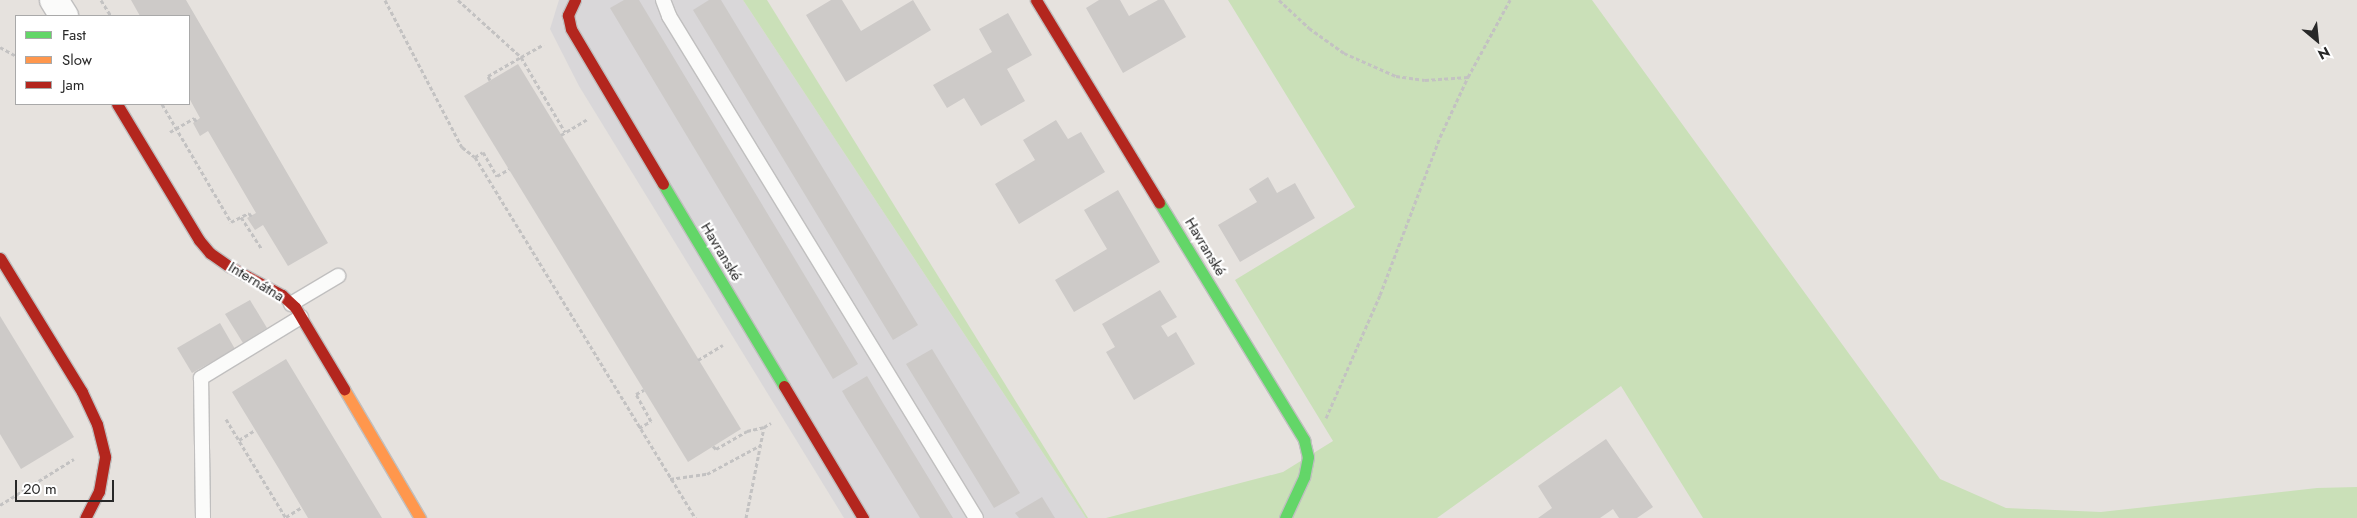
<!DOCTYPE html>
<html>
<head>
<meta charset="utf-8">
<style>
	body { margin:0 }
	#map { position:relative; width:2357px; height:518px; overflow:hidden; background:#e6e2de; font-family:Jost,sans-serif }
	div>[style] { position:absolute }
	.industrial>* { inset:0; background:#d9d7d9 }
	.green>* { inset:0; background:#cae0b8 }
	.building>* { inset:0; background:#cdcac8 }
	.path>* { height:3px; margin-top:-1.5px; transform-origin:0; background:repeating-linear-gradient(90deg,#c3c2c2 0 4px,transparent 0 6.5px) }
	.roads { filter:drop-shadow(1px 0 #c0bfbf) drop-shadow(-1px 0 #c0bfbf) drop-shadow(0 1px #c0bfbf) drop-shadow(0 -1px #c0bfbf) }
	.lane>* { height:14px; margin:-7px; padding:0 7px; transform-origin:7px; border-radius:7px; background:#fbfbfa }
	.street>* { height:28px; margin:-14px; padding:0 14px; transform-origin:14px; border-radius:14px; background:#fbfbfa }
	.fast>* { height:11px; margin:-5.5px; padding:0 5.5px; transform-origin:5.5px; border-radius:5.5px; background:#63d668 }
	.slow>* { height:11px; margin:-5.5px; padding:0 5.5px; transform-origin:5.5px; border-radius:5.5px; background:#ff974d }
	.jam>* { height:11px; margin:-5.5px; padding:0 5.5px; transform-origin:5.5px; border-radius:5.5px; background:#b3261e }
	span { translate:-50% -50%; white-space:nowrap; text-align:center; line-height:1.15; -webkit-text-stroke:4.5px #fff; paint-order:stroke }
	.street-label { font-size:15px; color:#282828 }
	.legend { position:absolute; left:15px; top:15px; width:175px; height:90px; box-sizing:border-box; background:#fff; border:1px solid #a9a9a9; margin:0; padding:6px 9px; list-style:none; font-size:15px; color:#282828 }
	.legend li { display:flex; align-items:center; gap:10px; height:25px }
	.legend b { width:25px; border:1px solid #a9a9a9 }
	.north { position:absolute; left:2292px; top:15px; width:50px; height:50px; -webkit-text-stroke:4px #fff; paint-order:stroke; rotate:152deg; font-size:14px; font-weight:700; line-height:20px; text-align:center; color:#282828 }
	.north::after { content:''; display:block; margin:auto; width:18px; height:22px; background:#282828; clip-path:polygon(50% 0,100% 100%,50% 72%,0 100%) }
	.scale { position:absolute; left:15px; top:480px; width:99px; height:22px; box-sizing:border-box; border:2px solid #282828; border-top:0; padding-left:6px; font-size:15px; line-height:18px; white-space:nowrap; color:#282828; -webkit-text-stroke:4px #fff; paint-order:stroke }
</style>
</head>
<body>
<div id="map">
	<div class="industrial">
		<div style="clip-path:polygon(559px 0,743px 0,1086px 518px,844px 518px,579px 86px,550px 29px)"></div>
	</div>
	<div class="green">
		<div style="clip-path:polygon(743px 0,767px 0,1088px 518px,1086px 518px)"></div>
		<div style="clip-path:polygon(1228px 0,1592px 0,1940px 479px,2006px 508px,2101px 512px,2317px 488px,2357px 487px,2357px 518px,1703px 518px,1621px 386px,1437px 518px,1106px 518px,1283px 472px,1333px 441px,1235px 280px,1355px 207px)"></div>
	</div>
	<div class="building">
		<div style="clip-path:polygon(131px 0,186px 0,328px 243px,288px 266px,263px 225px,255px 230px,247px 218px,256px 213px,208px 131px,200px 136px,193px 123px,200px 118px,189px 98px,189px 16px,140px 16px)"></div>
		<div style="clip-path:polygon(624px 0,639px 0,858px 364px,833px 379px,610px 8px)"></div>
		<div style="clip-path:polygon(709px 0,721px 0,918px 325px,893px 340px,693px 10px)"></div>
		<div style="clip-path:polygon(831px 0,842px 0,861px 31px,913px 0,931px 30px,846px 82px,806px 15px)"></div>
		<div style="clip-path:polygon(1099px 0,1120px 0,1129px 16px,1158px 0,1164px 0,1186px 37px,1123px 73px,1086px 8px)"></div>
		<div style="clip-path:polygon(1008px 13px,1032px 55px,1007px 69px,1025px 101px,981px 126px,964px 98px,947px 108px,933px 85px,992px 52px,979px 29px)"></div>
		<div style="clip-path:polygon(518px 64px,741px 429px,688px 462px,464px 96px)"></div>
		<div style="clip-path:polygon(1056px 120px,1068px 139px,1081px 132px,1105px 172px,1019px 224px,995px 184px,1035px 160px,1023px 140px)"></div>
		<div style="clip-path:polygon(1268px 177px,1277px 193px,1295px 183px,1315px 218px,1240px 262px,1218px 225px,1257px 202px,1249px 189px)"></div>
		<div style="clip-path:polygon(1118px 190px,1160px 262px,1074px 312px,1055px 280px,1107px 249px,1084px 210px)"></div>
		<div style="clip-path:polygon(1160px 290px,1177px 317px,1161px 326px,1168px 337px,1176px 332px,1195px 364px,1134px 400px,1106px 352px,1115px 347px,1102px 324px)"></div>
		<div style="clip-path:polygon(250px 300px,267px 328px,243px 343px,225px 314px)"></div>
		<div style="clip-path:polygon(0 316px,74px 437px,21px 469px,0 434px)"></div>
		<div style="clip-path:polygon(220px 323px,235px 349px,192px 373px,177px 348px)"></div>
		<div style="clip-path:polygon(932px 349px,1020px 493px,994px 508px,906px 364px)"></div>
		<div style="clip-path:polygon(286px 359px,379px 513px,382px 518px,308px 518px,279px 469px,232px 392px)"></div>
		<div style="clip-path:polygon(867px 376px,883px 403px,953px 518px,920px 518px,846px 398px,842px 391px)"></div>
		<div style="clip-path:polygon(1606px 439px,1653px 507px,1637px 518px,1619px 518px,1613px 509px,1600px 518px,1538px 518px,1552px 508px,1538px 486px)"></div>
		<div style="clip-path:polygon(1042px 497px,1055px 518px,1019px 518px,1015px 513px)"></div>
	</div>
	<div class="path">
		<div style="left:101px;top:0;width:19px;rotate:58deg"></div>
		<div style="left:385px;top:0;width:166px;rotate:62.4deg"></div>
		<div style="left:462px;top:147px;width:16px;rotate:38deg"></div>
		<div style="left:475px;top:157px;width:423px;rotate:58.6deg"></div>
		<div style="left:458px;top:0;width:85px;rotate:42.1deg"></div>
		<div style="left:521px;top:57px;width:26px;rotate:-29deg"></div>
		<div style="left:1279px;top:0;width:41px;rotate:43deg"></div>
		<div style="left:1309px;top:28px;width:43px;rotate:35.5deg"></div>
		<div style="left:1344px;top:53px;width:57px;rotate:23.9deg"></div>
		<div style="left:1396px;top:76px;width:29px;rotate:8deg"></div>
		<div style="left:1425px;top:80px;width:43px;rotate:-4deg"></div>
		<div style="left:0;top:47px;width:18px;rotate:29deg"></div>
		<div style="left:490px;top:80px;width:4px;rotate:-117deg"></div>
		<div style="left:488px;top:76px;width:38px;rotate:-30deg"></div>
		<div style="left:521px;top:57px;width:87px;rotate:59.6deg"></div>
		<div style="left:162px;top:104px;width:137px;rotate:59.7deg"></div>
		<div style="left:170px;top:132px;width:28px;rotate:-30deg"></div>
		<div style="left:194px;top:118px;width:4px;rotate:56deg"></div>
		<div style="left:561px;top:135px;width:31px;rotate:-31deg"></div>
		<div style="left:475px;top:157px;width:9px;rotate:-32deg"></div>
		<div style="left:483px;top:152px;width:28px;rotate:60deg"></div>
		<div style="left:497px;top:176px;width:14px;rotate:-30deg"></div>
		<div style="left:241px;top:217px;width:37px;rotate:57deg"></div>
		<div style="left:231px;top:222px;width:20px;rotate:-27deg"></div>
		<div style="left:249px;top:213px;width:4px;rotate:56deg"></div>
		<div style="left:698px;top:360px;width:29px;rotate:-31deg"></div>
		<div style="left:1326px;top:418px;width:134px;rotate:-66.3deg"></div>
		<div style="left:1380px;top:295px;width:169px;rotate:-69.2deg"></div>
		<div style="left:1440px;top:137px;width:66px;rotate:-65deg"></div>
		<div style="left:1468px;top:77px;width:88px;rotate:-61.4deg"></div>
		<div style="left:226px;top:419px;width:116px;rotate:58.8deg"></div>
		<div style="left:639px;top:428px;width:14px;rotate:-30deg"></div>
		<div style="left:651px;top:421px;width:31px;rotate:-119deg"></div>
		<div style="left:636px;top:394px;width:9px;rotate:-27deg"></div>
		<div style="left:239px;top:440px;width:19px;rotate:-32deg"></div>
		<div style="left:713px;top:446px;width:4px;rotate:45deg"></div>
		<div style="left:716px;top:449px;width:36px;rotate:-30deg"></div>
		<div style="left:747px;top:431px;width:17px;rotate:-13deg"></div>
		<div style="left:670px;top:479px;width:37px;rotate:-8deg"></div>
		<div style="left:707px;top:474px;width:59px;rotate:-28.3deg"></div>
		<div style="left:0;top:505px;width:87px;rotate:-31.9deg"></div>
		<div style="left:286px;top:517px;width:19px;rotate:-32deg"></div>
		<div style="left:746px;top:518px;width:93px;rotate:-78.8deg"></div>
		<div style="left:764px;top:427px;width:8px;rotate:-30deg"></div>
	</div>
	<div class="roads">
		<div class="lane">
			<div style="left:663px;top:0;width:17px;rotate:69deg"></div>
			<div style="left:669px;top:16px;width:588px;rotate:58.55deg"></div>
			<div style="left:291px;top:304px;width:55px;rotate:-30.8deg"></div>
			<div style="left:203px;top:518px;width:140px;rotate:-90.8deg"></div>
			<div style="left:201px;top:378px;width:117px;rotate:-31.4deg"></div>
		</div>
		<div class="street">
			<div style="left:54px;top:0;width:19px;rotate:58deg"></div>
		</div>
		<div class="fast">
			<div style="left:663px;top:184px;width:235px;rotate:59.1deg"></div>
			<div style="left:1159px;top:202px;width:279px;rotate:58.6deg"></div>
			<div style="left:1304px;top:440px;width:17px;rotate:77deg"></div>
			<div style="left:1308px;top:457px;width:20px;rotate:101deg"></div>
			<div style="left:1304px;top:477px;width:45px;rotate:114.9deg"></div>
		</div>
		<div class="slow">
			<div style="left:344px;top:389px;width:150px;rotate:59.5deg"></div>
		</div>
		<div class="jam">
			<div style="left:575px;top:0;width:17px;rotate:115deg"></div>
			<div style="left:568px;top:15px;width:14px;rotate:78deg"></div>
			<div style="left:571px;top:29px;width:180px;rotate:59.3deg"></div>
			<div style="left:1036px;top:0;width:237px;rotate:58.7deg"></div>
			<div style="left:117px;top:104px;width:159px;rotate:58.9deg"></div>
			<div style="left:199px;top:240px;width:17px;rotate:50deg"></div>
			<div style="left:210px;top:253px;width:24px;rotate:35deg"></div>
			<div style="left:230px;top:267px;width:59px;rotate:28.3deg"></div>
			<div style="left:282px;top:295px;width:18px;rotate:43deg"></div>
			<div style="left:295px;top:307px;width:96px;rotate:59.1deg"></div>
			<div style="left:0;top:258px;width:157px;rotate:58.5deg"></div>
			<div style="left:82px;top:392px;width:35px;rotate:65deg"></div>
			<div style="left:97px;top:424px;width:34px;rotate:76deg"></div>
			<div style="left:105px;top:457px;width:35px;rotate:100deg"></div>
			<div style="left:99px;top:491px;width:30px;rotate:117deg"></div>
			<div style="left:784px;top:386px;width:154px;rotate:59.1deg"></div>
		</div>
	</div>
	<div class="street-label">
		<span style="left:1205px;top:247px;rotate:59deg">Havranské</span>
		<span style="left:721px;top:252px;rotate:59deg">Havranské</span>
		<span style="left:256px;top:282px;rotate:31deg">Internátna</span>
	</div>
	<ul class="legend">
	<li><b style="height:6px;background:#63d668"></b>Fast</li>
	<li><b style="height:6px;background:#ff974d"></b>Slow</li>
	<li><b style="height:6px;background:#b3261e"></b>Jam</li>
	</ul>
	<div class="north">N</div>
	<div class="scale">20 m</div>
</div>
</body>
</html>
